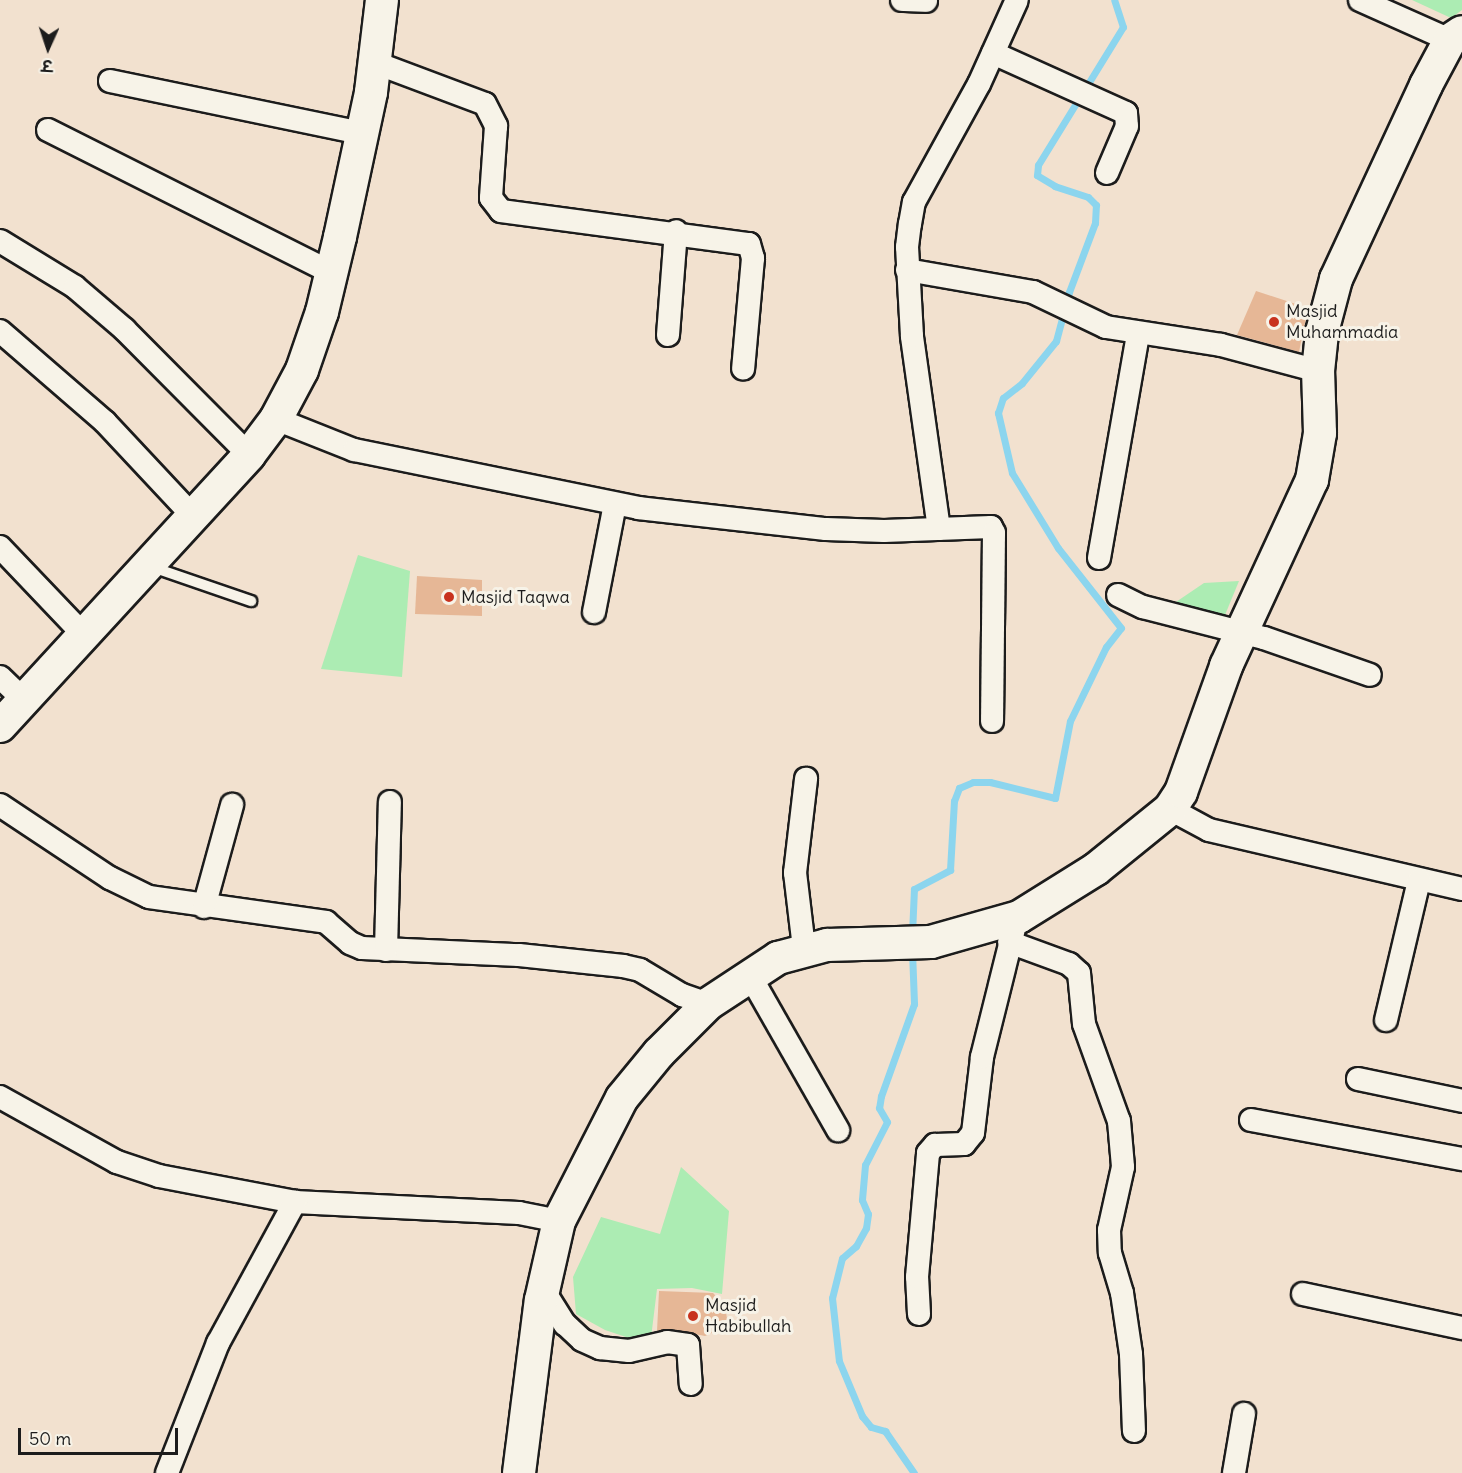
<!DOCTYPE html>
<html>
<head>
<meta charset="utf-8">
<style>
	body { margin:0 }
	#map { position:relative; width:1462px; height:1473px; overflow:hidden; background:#f2e1cf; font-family:Delius,"Playpen Sans Deva",sans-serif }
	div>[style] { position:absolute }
	.green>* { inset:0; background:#acecb3 }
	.stream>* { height:7px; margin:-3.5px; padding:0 3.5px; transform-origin:3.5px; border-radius:3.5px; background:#8cd5ee }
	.building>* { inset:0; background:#e6b796 }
	.roads { filter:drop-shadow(2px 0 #1c1c1c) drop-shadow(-2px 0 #1c1c1c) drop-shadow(0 2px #1c1c1c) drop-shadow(0 -2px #1c1c1c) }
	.lane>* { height:10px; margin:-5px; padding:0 5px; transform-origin:5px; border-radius:5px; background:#f7f3e8 }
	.street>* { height:22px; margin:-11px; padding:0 11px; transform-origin:11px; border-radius:11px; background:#f7f3e8 }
	.secondary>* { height:32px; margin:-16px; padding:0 16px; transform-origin:16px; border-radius:16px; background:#f7f3e8 }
	.dots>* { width:16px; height:16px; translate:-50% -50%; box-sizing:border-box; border:3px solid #f7f3e8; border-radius:50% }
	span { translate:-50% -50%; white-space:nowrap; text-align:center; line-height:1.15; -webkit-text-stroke:6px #f7f3e8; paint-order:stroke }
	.poi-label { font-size:18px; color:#1c1c1c }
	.left { translate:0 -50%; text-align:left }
	.north { position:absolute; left:18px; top:18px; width:60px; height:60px; -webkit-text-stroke:4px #f7f3e8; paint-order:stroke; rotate:183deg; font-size:16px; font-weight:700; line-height:24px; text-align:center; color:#1c1c1c }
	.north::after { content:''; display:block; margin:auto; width:21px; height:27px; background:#1c1c1c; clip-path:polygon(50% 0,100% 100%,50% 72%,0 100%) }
	.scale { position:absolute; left:18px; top:1428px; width:160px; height:27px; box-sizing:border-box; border:3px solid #1c1c1c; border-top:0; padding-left:8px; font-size:18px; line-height:21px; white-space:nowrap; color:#1c1c1c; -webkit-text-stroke:4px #f7f3e8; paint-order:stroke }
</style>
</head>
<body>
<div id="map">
	<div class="green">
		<div style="clip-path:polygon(1412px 0,1462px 0,1462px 10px,1451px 18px)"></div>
		<div style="clip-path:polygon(358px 555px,410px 571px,402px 677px,321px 669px)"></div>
		<div style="clip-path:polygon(1239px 581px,1225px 615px,1170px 606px,1204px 583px)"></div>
		<div style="clip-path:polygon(681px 1167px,729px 1211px,722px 1294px,692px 1288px,657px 1289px,651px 1338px,635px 1340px,605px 1330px,576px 1314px,573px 1277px,601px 1217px,660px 1234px)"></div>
	</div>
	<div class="stream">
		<div style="left:912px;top:934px;width:45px;rotate:-87.5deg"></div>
		<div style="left:914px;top:889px;width:41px;rotate:-27.8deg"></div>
		<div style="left:950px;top:870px;width:69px;rotate:-86.7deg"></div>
		<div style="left:954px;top:801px;width:14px;rotate:-69deg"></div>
		<div style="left:959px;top:788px;width:15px;rotate:-23deg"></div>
		<div style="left:973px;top:782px;width:17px"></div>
		<div style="left:990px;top:782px;width:67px;rotate:13.8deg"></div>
		<div style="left:1055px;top:798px;width:78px;rotate:-79deg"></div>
		<div style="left:1070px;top:721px;width:82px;rotate:-64.1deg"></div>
		<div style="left:1106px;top:647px;width:24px;rotate:-52deg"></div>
		<div style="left:1121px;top:628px;width:102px;rotate:-128.2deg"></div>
		<div style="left:1058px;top:548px;width:88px;rotate:-121.5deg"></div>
		<div style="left:1012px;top:473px;width:62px;rotate:-103.1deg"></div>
		<div style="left:998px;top:413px;width:16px;rotate:-72deg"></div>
		<div style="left:1003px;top:398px;width:24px;rotate:-38deg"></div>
		<div style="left:1022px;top:383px;width:54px;rotate:-51deg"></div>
		<div style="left:1056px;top:341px;width:51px;rotate:-75.1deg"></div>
		<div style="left:1069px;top:292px;width:74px;rotate:-69.4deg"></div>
		<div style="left:1095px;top:223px;width:18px;rotate:-87deg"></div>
		<div style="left:1096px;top:205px;width:11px;rotate:-135deg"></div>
		<div style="left:1088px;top:197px;width:35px;rotate:-162deg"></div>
		<div style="left:1055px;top:186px;width:21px;rotate:-149deg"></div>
		<div style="left:1037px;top:175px;width:10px;rotate:-84deg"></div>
		<div style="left:1038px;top:165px;width:162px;rotate:-58.4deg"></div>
		<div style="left:1123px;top:27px;width:28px;rotate:-108deg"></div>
		<div style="left:912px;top:951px;width:53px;rotate:87.8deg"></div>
		<div style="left:914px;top:1004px;width:98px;rotate:109.7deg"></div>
		<div style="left:881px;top:1096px;width:12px;rotate:99deg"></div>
		<div style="left:879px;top:1108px;width:16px;rotate:60deg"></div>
		<div style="left:887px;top:1122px;width:48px;rotate:117.1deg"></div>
		<div style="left:865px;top:1165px;width:35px;rotate:95deg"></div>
		<div style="left:862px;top:1200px;width:15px;rotate:67deg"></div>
		<div style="left:868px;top:1214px;width:14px;rotate:98deg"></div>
		<div style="left:866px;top:1228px;width:21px;rotate:119deg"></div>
		<div style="left:856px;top:1246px;width:18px;rotate:139deg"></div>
		<div style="left:842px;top:1258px;width:41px;rotate:104deg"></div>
		<div style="left:832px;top:1298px;width:63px;rotate:83.7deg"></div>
		<div style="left:839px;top:1361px;width:60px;rotate:67.3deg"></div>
		<div style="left:862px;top:1416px;width:14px;rotate:51deg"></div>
		<div style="left:871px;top:1427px;width:15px;rotate:16deg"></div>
		<div style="left:885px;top:1431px;width:51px;rotate:55.4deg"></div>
	</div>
	<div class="building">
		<div style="clip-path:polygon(1256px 291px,1308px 308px,1299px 352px,1237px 335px)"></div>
		<div style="clip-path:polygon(417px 576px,482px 580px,482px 616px,415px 614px)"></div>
		<div style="clip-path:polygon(659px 1291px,713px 1293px,725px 1305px,728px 1326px,705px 1336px,669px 1329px,657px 1331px)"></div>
	</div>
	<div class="roads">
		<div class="lane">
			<div style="left:152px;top:567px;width:105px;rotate:19deg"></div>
		</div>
		<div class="street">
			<div style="left:902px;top:0;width:24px;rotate:2deg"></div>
			<div style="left:1360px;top:0;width:98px;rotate:24deg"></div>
			<div style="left:993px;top:53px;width:146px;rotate:24.3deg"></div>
			<div style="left:1126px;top:113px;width:13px;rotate:86deg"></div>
			<div style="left:1127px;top:126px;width:51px;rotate:113.1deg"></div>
			<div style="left:376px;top:63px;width:116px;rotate:20.6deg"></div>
			<div style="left:485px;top:104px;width:25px;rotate:63deg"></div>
			<div style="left:496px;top:126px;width:72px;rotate:94deg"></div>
			<div style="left:491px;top:198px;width:16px;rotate:52deg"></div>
			<div style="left:501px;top:211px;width:250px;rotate:7.6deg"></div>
			<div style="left:749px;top:244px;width:15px;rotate:74deg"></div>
			<div style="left:753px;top:258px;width:111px;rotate:95.1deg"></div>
			<div style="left:110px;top:81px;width:257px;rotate:11.7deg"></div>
			<div style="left:48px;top:130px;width:318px;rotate:26.7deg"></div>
			<div style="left:0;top:241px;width:88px;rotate:31.5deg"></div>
			<div style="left:75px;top:287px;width:65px;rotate:40.6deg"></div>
			<div style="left:124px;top:329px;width:177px;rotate:45.2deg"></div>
			<div style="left:907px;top:270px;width:128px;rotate:9.9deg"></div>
			<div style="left:1033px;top:292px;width:81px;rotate:25.6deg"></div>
			<div style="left:1106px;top:327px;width:116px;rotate:8.9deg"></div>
			<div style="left:1221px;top:345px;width:100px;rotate:15deg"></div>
			<div style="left:0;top:331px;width:139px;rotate:40.9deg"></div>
			<div style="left:105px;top:422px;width:127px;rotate:46.9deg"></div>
			<div style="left:668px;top:335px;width:104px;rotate:-85.6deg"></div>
			<div style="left:276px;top:419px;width:84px;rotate:21.7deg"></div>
			<div style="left:354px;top:450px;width:290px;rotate:11.5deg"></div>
			<div style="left:638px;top:508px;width:189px;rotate:6.4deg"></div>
			<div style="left:826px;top:529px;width:58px;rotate:2deg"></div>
			<div style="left:884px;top:531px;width:107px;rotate:-2.1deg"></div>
			<div style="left:991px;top:527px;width:7px;rotate:63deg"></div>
			<div style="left:994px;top:533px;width:188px;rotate:90.6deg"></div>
			<div style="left:939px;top:529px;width:195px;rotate:-98deg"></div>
			<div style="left:912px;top:336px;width:89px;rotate:-93.2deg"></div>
			<div style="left:907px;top:247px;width:23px;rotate:-83deg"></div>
			<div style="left:910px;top:224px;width:22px;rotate:-80deg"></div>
			<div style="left:914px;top:202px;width:135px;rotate:-61.2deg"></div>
			<div style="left:979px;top:84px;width:92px;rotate:-65.7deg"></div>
			<div style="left:0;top:547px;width:119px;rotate:46.4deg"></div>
			<div style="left:1099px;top:558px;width:227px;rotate:-80.1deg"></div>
			<div style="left:1118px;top:595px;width:28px;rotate:26deg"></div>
			<div style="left:1143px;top:607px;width:125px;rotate:14.4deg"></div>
			<div style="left:1264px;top:638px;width:112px;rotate:19.2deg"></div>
			<div style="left:594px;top:612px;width:110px;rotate:-79deg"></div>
			<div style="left:0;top:677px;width:36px;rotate:44deg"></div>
			<div style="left:0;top:805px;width:132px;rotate:33.6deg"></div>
			<div style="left:110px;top:878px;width:43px;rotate:26deg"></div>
			<div style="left:149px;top:897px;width:179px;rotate:8deg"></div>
			<div style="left:326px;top:922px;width:32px;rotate:41deg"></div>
			<div style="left:350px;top:943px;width:13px;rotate:23deg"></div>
			<div style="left:362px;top:948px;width:157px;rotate:2.6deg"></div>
			<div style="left:519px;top:955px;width:105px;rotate:6deg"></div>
			<div style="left:623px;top:966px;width:17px;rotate:13deg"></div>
			<div style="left:640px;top:970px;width:49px;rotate:30.8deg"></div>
			<div style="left:682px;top:995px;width:28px;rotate:19deg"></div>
			<div style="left:1170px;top:809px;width:44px;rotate:28.3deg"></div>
			<div style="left:1209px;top:830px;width:260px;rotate:13.1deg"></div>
			<div style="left:204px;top:907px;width:106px;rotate:-74.6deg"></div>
			<div style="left:1009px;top:942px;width:64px;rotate:20.1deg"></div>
			<div style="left:1069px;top:964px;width:13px;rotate:42deg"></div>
			<div style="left:1079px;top:973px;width:51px;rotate:84.4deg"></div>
			<div style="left:1084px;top:1024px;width:103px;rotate:70.2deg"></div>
			<div style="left:1119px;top:1121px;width:46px;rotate:85deg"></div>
			<div style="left:1123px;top:1167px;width:65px;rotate:102.5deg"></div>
			<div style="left:1109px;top:1230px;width:23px;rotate:88deg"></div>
			<div style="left:1110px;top:1253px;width:42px;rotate:73.3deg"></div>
			<div style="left:1122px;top:1293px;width:62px;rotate:81.6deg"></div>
			<div style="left:1131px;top:1354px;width:77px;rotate:87.8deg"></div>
			<div style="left:804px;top:948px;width:76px;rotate:-96.8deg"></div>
			<div style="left:795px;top:873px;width:95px;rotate:-83.3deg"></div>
			<div style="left:386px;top:950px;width:148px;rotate:-88.5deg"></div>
			<div style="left:749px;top:974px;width:180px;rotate:60.3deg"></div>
			<div style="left:1386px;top:1020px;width:144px;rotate:-76.7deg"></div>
			<div style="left:1358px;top:1079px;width:106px;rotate:11.9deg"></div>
			<div style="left:0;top:1097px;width:134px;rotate:29.1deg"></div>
			<div style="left:117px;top:1162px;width:44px;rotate:18.4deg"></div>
			<div style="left:159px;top:1176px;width:138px;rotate:10.8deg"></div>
			<div style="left:295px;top:1202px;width:224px;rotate:2.8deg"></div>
			<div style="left:519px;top:1213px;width:41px;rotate:11.3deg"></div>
			<div style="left:1251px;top:1120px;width:215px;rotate:10.5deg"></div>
			<div style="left:544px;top:1291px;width:39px;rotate:58deg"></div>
			<div style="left:565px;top:1324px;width:23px;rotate:43deg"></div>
			<div style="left:582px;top:1340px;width:20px;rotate:24deg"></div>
			<div style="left:600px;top:1348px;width:29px;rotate:6deg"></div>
			<div style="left:629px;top:1351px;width:39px;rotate:-13deg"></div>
			<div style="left:667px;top:1342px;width:21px;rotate:8deg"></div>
			<div style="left:688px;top:1345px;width:39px;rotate:86deg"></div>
			<div style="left:1303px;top:1294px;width:163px;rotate:12.1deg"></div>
			<div style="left:919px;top:1314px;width:37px;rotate:-93deg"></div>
			<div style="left:917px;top:1277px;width:124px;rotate:-84.9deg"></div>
			<div style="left:928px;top:1153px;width:11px;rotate:-49deg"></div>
			<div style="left:935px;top:1145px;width:29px;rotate:-2deg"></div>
			<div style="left:964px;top:1144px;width:14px;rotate:-51deg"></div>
			<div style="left:973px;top:1133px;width:77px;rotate:-83.2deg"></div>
			<div style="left:982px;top:1057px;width:132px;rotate:-76deg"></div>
			<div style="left:167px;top:1473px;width:140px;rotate:-68.6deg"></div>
			<div style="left:218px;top:1343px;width:161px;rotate:-61.4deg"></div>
			<div style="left:1234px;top:1473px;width:60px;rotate:-80.4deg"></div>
		</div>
		<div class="secondary">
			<div style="left:0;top:726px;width:368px;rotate:-47.4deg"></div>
			<div style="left:249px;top:455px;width:45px;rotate:-53.1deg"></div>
			<div style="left:276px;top:419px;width:55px;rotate:-62deg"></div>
			<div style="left:302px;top:370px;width:61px;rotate:-71deg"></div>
			<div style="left:322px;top:312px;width:77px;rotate:-76.5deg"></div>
			<div style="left:340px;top:237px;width:148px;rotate:-77.9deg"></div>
			<div style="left:371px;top:92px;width:93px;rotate:-83.2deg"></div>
			<div style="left:519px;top:1473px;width:174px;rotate:-82.8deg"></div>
			<div style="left:541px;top:1300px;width:81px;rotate:-77.2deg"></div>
			<div style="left:559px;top:1221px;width:138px;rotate:-62.9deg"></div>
			<div style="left:622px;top:1098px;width:58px;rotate:-50.6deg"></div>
			<div style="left:659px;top:1053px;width:69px;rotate:-45deg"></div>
			<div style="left:708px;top:1004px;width:84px;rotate:-33.3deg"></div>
			<div style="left:778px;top:958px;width:51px;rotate:-14.9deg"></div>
			<div style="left:827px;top:945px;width:104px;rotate:-1.7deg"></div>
			<div style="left:931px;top:942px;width:91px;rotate:-15.9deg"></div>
			<div style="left:1019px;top:917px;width:91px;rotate:-31.9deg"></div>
			<div style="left:1096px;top:869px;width:95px;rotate:-39deg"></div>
			<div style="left:1170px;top:809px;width:20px;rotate:-57deg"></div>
			<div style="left:1181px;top:792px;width:134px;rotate:-70.3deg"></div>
			<div style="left:1226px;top:666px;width:205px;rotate:-65.2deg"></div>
			<div style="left:1312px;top:480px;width:48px;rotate:-80.3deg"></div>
			<div style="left:1320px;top:433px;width:62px;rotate:-91.8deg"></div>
			<div style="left:1318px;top:371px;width:39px;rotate:-84deg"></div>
			<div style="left:1322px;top:332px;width:55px;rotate:-75.2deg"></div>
			<div style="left:1336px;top:279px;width:214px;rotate:-65.1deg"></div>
			<div style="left:1426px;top:85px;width:51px;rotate:-61.9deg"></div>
			<div style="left:1450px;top:40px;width:14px;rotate:-34deg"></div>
		</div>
	</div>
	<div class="dots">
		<div style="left:1274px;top:322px;background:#c8321e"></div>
		<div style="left:449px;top:597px;background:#c8321e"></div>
		<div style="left:693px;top:1316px;background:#c8321e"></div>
	</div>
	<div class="poi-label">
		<span class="left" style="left:1286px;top:322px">Masjid<br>Muhammadia</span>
		<span class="left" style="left:461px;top:597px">Masjid Taqwa</span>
		<span class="left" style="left:705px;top:1316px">Masjid<br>Habibullah</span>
	</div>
	<div class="north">उ</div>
	<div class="scale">50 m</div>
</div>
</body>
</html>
